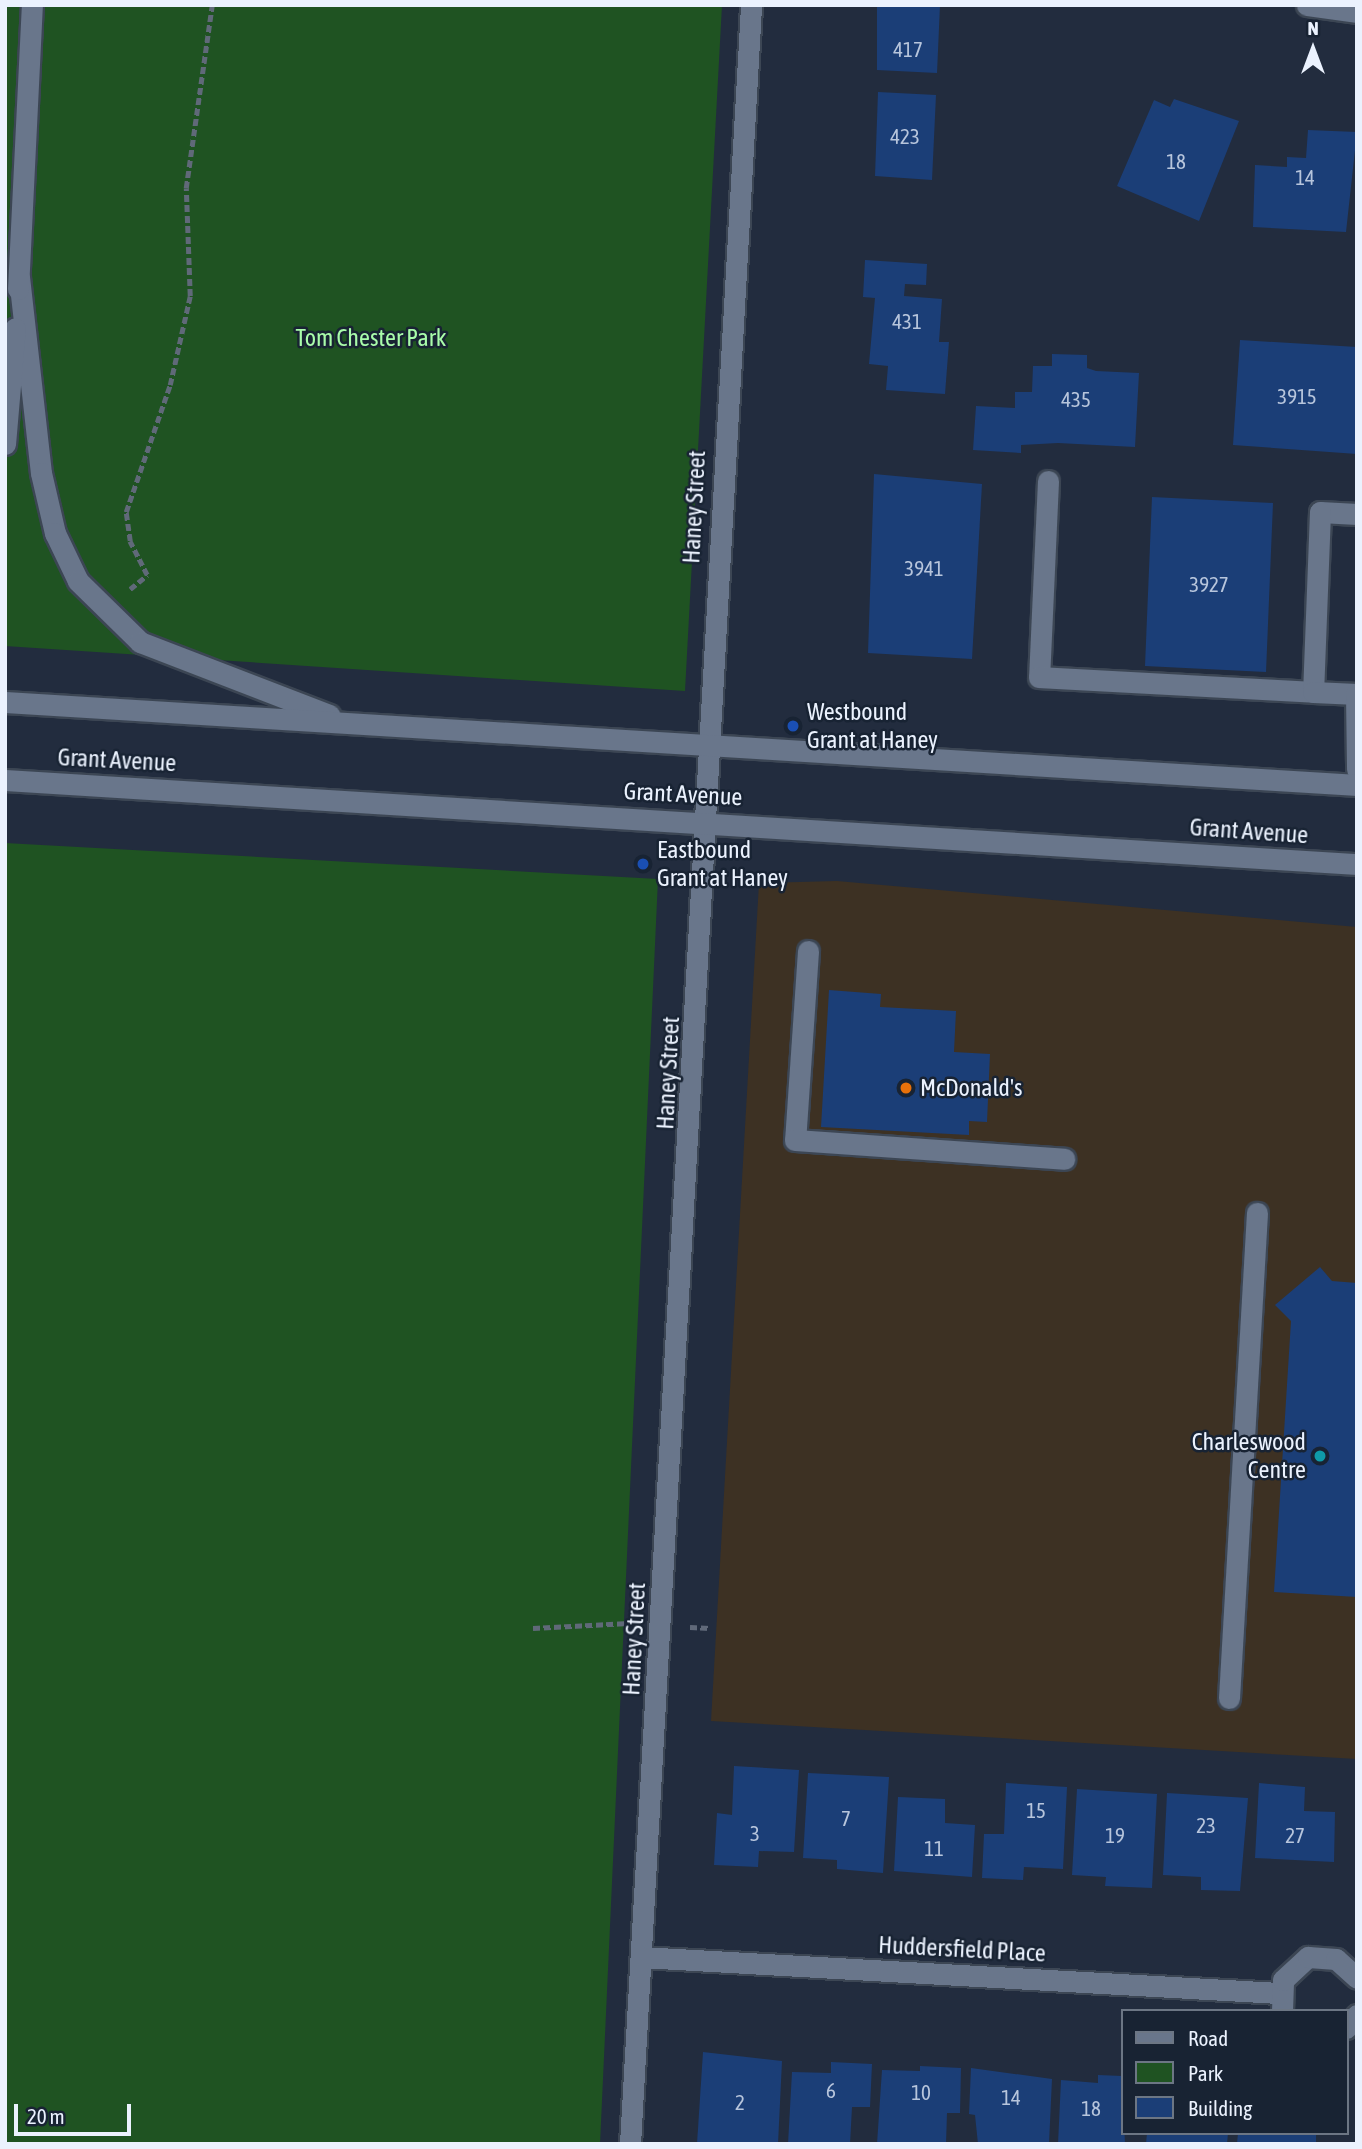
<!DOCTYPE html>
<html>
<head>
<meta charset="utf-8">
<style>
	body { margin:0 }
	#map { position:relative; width:1362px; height:2149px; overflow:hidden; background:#222c3e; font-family:"Asap Condensed",sans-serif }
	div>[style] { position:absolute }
	.commercial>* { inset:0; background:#3d3123 }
	.green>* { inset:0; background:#1f5322 }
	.building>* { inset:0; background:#1b3e77 }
	.path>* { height:4.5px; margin-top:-2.25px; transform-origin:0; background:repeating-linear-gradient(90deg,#606979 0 7px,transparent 0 10.5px) }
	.roads { filter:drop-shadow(2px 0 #3c4654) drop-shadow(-2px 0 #3c4654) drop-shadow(0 2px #3c4654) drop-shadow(0 -2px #3c4654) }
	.service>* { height:21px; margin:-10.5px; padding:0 10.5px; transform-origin:10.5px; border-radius:10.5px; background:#69768b }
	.minor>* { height:21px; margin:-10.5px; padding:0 10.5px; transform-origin:10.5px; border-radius:10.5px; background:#69768b }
	.secondary>* { height:21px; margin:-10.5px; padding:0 10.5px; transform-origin:10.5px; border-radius:10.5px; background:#69768b }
	.dots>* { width:19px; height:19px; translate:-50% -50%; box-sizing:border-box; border:4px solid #182333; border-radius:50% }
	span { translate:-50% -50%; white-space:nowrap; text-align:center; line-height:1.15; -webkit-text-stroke:5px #182333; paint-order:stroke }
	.number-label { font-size:21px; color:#b7c5dc }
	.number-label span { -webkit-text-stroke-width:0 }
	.park-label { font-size:24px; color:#a9fcaa }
	.street-label { font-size:24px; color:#ebf2fe }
	.poi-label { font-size:24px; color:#ebf2fe }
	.left { translate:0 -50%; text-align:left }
	.right { translate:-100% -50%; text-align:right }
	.frame { position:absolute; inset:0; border:7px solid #ebf2fe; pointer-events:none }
	.legend { position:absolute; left:1121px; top:2009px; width:228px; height:126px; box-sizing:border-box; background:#182333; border:2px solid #6c7684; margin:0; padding:9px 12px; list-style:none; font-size:21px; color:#ebf2fe }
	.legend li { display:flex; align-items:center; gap:14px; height:35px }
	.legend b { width:35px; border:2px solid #6c7684 }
	.north { position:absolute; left:1278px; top:14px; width:70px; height:70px; -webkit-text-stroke:5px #182333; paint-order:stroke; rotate:0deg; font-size:19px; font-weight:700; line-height:28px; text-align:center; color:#ebf2fe }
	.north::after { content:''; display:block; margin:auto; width:24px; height:32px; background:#ebf2fe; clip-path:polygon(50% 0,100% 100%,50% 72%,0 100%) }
	.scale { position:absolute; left:14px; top:2104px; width:117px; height:32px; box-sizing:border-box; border:4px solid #ebf2fe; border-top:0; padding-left:9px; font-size:21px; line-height:24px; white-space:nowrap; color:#ebf2fe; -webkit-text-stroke:5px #182333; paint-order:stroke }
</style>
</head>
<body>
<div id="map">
	<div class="commercial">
		<div style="clip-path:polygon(837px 881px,1357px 927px,1357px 1759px,711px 1721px,759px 883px)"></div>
	</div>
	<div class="green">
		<div style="clip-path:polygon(5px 5px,722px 5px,685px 691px,5px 646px)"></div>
		<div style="clip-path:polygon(5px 843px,658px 879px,600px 2144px,5px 2144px)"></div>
	</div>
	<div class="building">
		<div style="clip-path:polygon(877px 5px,940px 5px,937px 73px,877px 70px)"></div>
		<div style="clip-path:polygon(878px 92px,936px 95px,932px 180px,875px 176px)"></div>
		<div style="clip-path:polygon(1174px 99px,1239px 121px,1199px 221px,1117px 186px,1154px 100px,1170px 107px)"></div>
		<div style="clip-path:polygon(1308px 130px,1357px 132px,1346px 232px,1253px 227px,1255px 165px,1287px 167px,1287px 157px,1306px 158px)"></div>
		<div style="clip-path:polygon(865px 260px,927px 264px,926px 285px,905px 284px,904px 296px,942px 299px,939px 342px,949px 342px,945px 394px,886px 390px,888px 366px,869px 364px,875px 298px,863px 297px)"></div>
		<div style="clip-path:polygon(1240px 340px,1357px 347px,1357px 454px,1233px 445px)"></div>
		<div style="clip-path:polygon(1052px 354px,1087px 355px,1087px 368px,1096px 371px,1139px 373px,1135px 447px,1058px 443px,1021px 445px,1021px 453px,973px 450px,976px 406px,1015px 408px,1015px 392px,1032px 392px,1033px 366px,1052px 366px)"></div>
		<div style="clip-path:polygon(874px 474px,982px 484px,972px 659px,868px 653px)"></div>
		<div style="clip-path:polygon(1152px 497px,1273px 503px,1266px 672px,1145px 666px)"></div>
		<div style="clip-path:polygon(829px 990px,881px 994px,880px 1007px,956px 1011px,954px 1052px,990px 1054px,987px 1122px,969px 1121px,969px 1135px,821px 1127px)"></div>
		<div style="clip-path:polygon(1320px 1267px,1332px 1281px,1357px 1283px,1357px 1597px,1274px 1592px,1291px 1321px,1275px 1305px)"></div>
		<div style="clip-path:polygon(734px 1766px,799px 1770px,794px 1852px,759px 1851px,758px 1867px,714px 1865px,717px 1813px,732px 1815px)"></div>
		<div style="clip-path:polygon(808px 1773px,889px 1777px,883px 1873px,837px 1869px,837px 1860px,803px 1858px)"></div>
		<div style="clip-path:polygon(1006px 1783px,1067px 1787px,1063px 1869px,1024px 1867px,1023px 1880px,982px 1878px,984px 1834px,1004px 1834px)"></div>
		<div style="clip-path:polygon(1259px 1783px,1305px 1787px,1304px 1811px,1335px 1812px,1334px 1862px,1255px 1858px)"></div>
		<div style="clip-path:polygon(1077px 1789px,1157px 1794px,1152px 1888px,1105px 1886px,1106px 1877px,1072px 1875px)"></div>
		<div style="clip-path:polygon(1167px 1793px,1248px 1798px,1240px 1891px,1201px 1890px,1201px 1877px,1163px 1875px)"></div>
		<div style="clip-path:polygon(898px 1797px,945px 1799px,945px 1823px,975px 1825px,972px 1877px,894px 1871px)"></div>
		<div style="clip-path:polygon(703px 2052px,782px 2061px,778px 2144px,697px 2144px)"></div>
		<div style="clip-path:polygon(831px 2062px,872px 2064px,870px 2107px,852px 2107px,850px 2144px,788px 2144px,792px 2072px,831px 2073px)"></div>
		<div style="clip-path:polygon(920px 2066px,961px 2068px,960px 2113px,947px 2113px,946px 2144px,877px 2144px,882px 2070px,920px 2071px)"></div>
		<div style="clip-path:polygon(971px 2068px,1052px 2079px,1049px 2144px,978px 2144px,975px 2115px,969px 2114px)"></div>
		<div style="clip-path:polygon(1098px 2075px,1122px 2076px,1125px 2144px,1058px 2144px,1061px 2080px,1098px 2083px)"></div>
		<div style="clip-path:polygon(1147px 2133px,1228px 2133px,1227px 2144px,1146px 2144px)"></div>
		<div style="clip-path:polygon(1238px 2133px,1316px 2133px,1316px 2144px,1237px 2144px)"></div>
	</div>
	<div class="path">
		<div style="left:130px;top:589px;width:22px;rotate:-39deg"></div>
		<div style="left:147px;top:575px;width:38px;rotate:-117deg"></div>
		<div style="left:130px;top:541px;width:29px;rotate:-98deg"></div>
		<div style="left:126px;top:512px;width:134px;rotate:-70.9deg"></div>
		<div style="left:170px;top:385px;width:91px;rotate:-77.3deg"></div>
		<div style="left:190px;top:296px;width:108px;rotate:-92.1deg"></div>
		<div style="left:186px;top:188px;width:185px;rotate:-81.9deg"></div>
		<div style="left:690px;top:1627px;width:20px;rotate:3deg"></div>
		<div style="left:533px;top:1628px;width:96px;rotate:-3deg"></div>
	</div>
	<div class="roads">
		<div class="service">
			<div style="left:1048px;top:481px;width:196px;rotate:92.6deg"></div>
			<div style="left:1039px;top:677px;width:274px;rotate:3.1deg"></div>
			<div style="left:1357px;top:514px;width:37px;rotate:-177deg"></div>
			<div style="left:1320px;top:512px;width:180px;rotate:92.2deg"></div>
			<div style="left:1313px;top:692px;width:44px;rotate:2.6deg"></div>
			<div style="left:1356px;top:694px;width:75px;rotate:89.2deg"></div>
			<div style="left:808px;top:951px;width:189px;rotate:93.9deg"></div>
			<div style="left:795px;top:1140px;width:270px;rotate:4deg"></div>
			<div style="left:1229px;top:1698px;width:486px;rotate:-86.7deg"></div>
		</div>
		<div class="minor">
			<div style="left:1307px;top:5px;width:50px;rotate:8deg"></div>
			<div style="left:641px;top:1957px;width:639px;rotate:3.23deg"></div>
			<div style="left:1282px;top:2011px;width:31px;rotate:-88deg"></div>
			<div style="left:1283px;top:1980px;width:34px;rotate:-43deg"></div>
			<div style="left:1308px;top:1957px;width:28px;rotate:4deg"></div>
			<div style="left:1336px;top:1959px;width:28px;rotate:42deg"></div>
			<div style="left:1346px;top:2028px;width:17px;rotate:-50deg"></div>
			<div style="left:630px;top:2144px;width:2142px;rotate:-86.76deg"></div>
		</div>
		<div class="secondary">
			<div style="left:19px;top:277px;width:197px;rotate:83.6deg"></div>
			<div style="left:41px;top:473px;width:62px;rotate:76.9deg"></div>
			<div style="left:55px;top:533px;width:53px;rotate:64.4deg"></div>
			<div style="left:78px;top:581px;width:87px;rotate:44.5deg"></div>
			<div style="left:140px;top:642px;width:203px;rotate:21.1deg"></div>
			<div style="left:18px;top:289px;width:284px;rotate:-87.2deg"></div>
			<div style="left:5px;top:444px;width:116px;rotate:-85.1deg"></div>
			<div style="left:5px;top:702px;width:1355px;rotate:3.51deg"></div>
			<div style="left:5px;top:780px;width:1355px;rotate:3.56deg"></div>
		</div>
	</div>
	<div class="dots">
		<div style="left:793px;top:726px;background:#1a4fb4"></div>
		<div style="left:643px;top:864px;background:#1a4fb4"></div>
		<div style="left:906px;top:1088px;background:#e8710a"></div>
		<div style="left:1320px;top:1456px;background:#0f9aa8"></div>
	</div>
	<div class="number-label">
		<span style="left:908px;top:49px">417</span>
		<span style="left:905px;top:136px">423</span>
		<span style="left:1176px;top:161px">18</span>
		<span style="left:1305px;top:177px">14</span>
		<span style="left:907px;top:321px">431</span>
		<span style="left:1297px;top:396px">3915</span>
		<span style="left:1076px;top:399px">435</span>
		<span style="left:924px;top:568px">3941</span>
		<span style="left:1209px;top:584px">3927</span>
		<span style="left:1036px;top:1810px">15</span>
		<span style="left:846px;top:1818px">7</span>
		<span style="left:1206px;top:1825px">23</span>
		<span style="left:755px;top:1833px">3</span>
		<span style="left:1115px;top:1835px">19</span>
		<span style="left:1295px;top:1835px">27</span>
		<span style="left:934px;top:1848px">11</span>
		<span style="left:831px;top:2090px">6</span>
		<span style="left:921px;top:2092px">10</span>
		<span style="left:1011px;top:2097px">14</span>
		<span style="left:740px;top:2102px">2</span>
		<span style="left:1091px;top:2108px">18</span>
	</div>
	<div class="park-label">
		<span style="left:371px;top:338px">Tom Chester Park</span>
	</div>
	<div class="street-label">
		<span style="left:694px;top:507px;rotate:-87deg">Haney Street</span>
		<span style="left:117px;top:760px;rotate:3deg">Grant Avenue</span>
		<span style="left:683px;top:794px;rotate:3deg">Grant Avenue</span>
		<span style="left:1249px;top:831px;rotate:4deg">Grant Avenue</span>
		<span style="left:668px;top:1073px;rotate:-87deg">Haney Street</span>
		<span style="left:634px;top:1639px;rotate:-87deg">Haney Street</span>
		<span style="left:962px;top:1949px;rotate:3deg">Huddersfield Place</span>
	</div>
	<div class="poi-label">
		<span class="left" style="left:807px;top:726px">Westbound<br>Grant at Haney</span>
		<span class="left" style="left:657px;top:864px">Eastbound<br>Grant at Haney</span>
		<span class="left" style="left:920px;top:1088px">McDonald's</span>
		<span class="right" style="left:1306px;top:1456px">Charleswood<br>Centre</span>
	</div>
	<div class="frame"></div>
	<ul class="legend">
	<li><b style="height:9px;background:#69768b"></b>Road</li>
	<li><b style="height:19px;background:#1f5322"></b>Park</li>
	<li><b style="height:19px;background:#1b3e77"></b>Building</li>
	</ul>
	<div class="north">N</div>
	<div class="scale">20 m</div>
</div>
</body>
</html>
